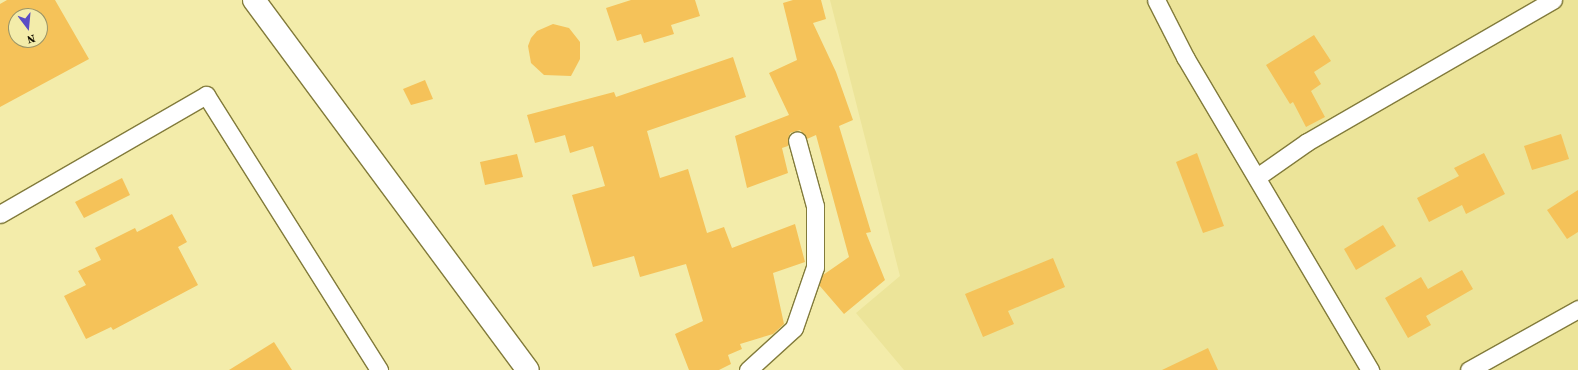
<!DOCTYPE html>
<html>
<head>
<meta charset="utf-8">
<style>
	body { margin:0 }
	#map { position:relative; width:1578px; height:370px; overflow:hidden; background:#f3ecaa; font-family:"Source Serif 4",serif }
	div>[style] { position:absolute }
	.built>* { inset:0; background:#ece499 }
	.building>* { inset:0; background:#f5c259 }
	.roads { filter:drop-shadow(1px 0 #827b3b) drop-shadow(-1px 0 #827b3b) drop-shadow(0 1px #827b3b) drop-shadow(0 -1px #827b3b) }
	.street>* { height:17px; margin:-8.5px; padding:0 8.5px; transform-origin:8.5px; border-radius:8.5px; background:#fff }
	.secondary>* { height:22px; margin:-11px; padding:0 11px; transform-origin:11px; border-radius:11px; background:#fff }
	span { translate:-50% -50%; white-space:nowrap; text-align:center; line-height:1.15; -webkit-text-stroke:3px #f3ecaa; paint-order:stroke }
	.north { position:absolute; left:8px; top:8px; width:40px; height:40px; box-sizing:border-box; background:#f3ecaa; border:1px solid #9a9466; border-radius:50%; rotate:164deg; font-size:11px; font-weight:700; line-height:16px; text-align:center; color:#141000 }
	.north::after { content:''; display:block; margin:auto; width:14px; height:18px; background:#5a4dc5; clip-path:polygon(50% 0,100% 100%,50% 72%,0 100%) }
</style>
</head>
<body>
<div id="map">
	<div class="built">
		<div style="clip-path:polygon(830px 0,1578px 0,1578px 370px,904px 370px,856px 313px,900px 276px)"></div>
	</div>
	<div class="building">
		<div style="clip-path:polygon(evenodd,7px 0,55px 0,89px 59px,0 107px,0 4px,7px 0,16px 16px,40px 16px,40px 40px,16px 40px,16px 16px)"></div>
		<div style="clip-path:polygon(631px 0,695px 0,700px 16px,671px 25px,674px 34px,644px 43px,641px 34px,617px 41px,606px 8px)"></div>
		<div style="clip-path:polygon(793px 0,821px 0,826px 19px,813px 23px,836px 72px,853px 120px,839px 126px,871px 232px,866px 233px,885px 280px,844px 314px,819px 285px,823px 275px,849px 257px,816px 135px,807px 139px,800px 130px,790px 133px,788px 146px,782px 148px,788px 173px,747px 188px,735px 136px,789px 115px,769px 73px,797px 60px,783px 3px)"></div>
		<div style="clip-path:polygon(553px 24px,569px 28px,580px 42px,580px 59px,571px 76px,544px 75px,531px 63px,528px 46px,531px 38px,537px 31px)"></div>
		<div style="clip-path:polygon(1314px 35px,1331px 61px,1314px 72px,1321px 84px,1311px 91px,1325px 117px,1306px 127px,1293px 102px,1290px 104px,1266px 65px)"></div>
		<div style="clip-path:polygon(733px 57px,746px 97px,647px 131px,660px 178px,688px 169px,707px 233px,724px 227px,732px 248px,795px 224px,805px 262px,773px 273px,784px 324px,773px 334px,740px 344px,742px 349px,728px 355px,731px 364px,719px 370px,689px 370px,675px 334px,703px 321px,686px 264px,640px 277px,634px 256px,593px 267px,572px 195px,605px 186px,593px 146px,570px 153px,565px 135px,535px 143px,527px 115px,614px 92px,616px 97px)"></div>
		<div style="clip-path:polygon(425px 80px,433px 99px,411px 105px,403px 89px)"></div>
		<div style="clip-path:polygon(1561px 134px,1569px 159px,1532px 170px,1524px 146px)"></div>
		<div style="clip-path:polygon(1197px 153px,1224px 226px,1203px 233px,1176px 162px)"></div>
		<div style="clip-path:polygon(1484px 153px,1505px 194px,1466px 214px,1462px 205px,1429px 222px,1417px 198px,1459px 176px,1454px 168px)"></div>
		<div style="clip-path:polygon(517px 154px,523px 177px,485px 185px,480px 162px)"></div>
		<div style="clip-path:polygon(122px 178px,130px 195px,84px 218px,75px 202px)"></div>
		<div style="clip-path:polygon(1578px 190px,1578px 232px,1567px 239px,1547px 210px)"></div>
		<div style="clip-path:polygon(172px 214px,187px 242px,178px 247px,198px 285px,113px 330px,111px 327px,86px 339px,64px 296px,86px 285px,78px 271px,101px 260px,95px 248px,135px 228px,137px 232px)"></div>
		<div style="clip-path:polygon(1383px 225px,1396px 246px,1356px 270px,1344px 249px)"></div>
		<div style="clip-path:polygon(1053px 258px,1065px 287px,1008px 311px,1014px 324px,983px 337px,965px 294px)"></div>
		<div style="clip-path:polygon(1462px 270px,1473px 289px,1426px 316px,1431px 325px,1408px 338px,1385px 298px,1421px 277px,1428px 289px)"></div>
		<div style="clip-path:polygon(274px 342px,292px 370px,229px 370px)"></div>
		<div style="clip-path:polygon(1208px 348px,1218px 370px,1162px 370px)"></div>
	</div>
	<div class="roads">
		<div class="street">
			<div style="left:1156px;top:0;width:64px;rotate:63deg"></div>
			<div style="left:1185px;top:57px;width:364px;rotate:59.4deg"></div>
			<div style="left:1257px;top:177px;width:61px;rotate:-35deg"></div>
			<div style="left:1307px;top:142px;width:284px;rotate:-30deg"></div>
			<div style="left:0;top:214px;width:238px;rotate:-30deg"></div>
			<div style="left:206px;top:95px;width:325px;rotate:57.8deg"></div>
			<div style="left:748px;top:370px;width:62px;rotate:-42.4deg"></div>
			<div style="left:794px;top:328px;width:65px;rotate:-71deg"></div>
			<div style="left:815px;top:267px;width:61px;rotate:-90deg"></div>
			<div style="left:815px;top:206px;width:68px;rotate:-105.3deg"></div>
			<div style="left:1469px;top:370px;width:125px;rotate:-29.2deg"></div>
		</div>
		<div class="secondary">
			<div style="left:254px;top:0;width:460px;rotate:53.5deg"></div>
		</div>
	</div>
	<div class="north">N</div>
</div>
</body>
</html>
